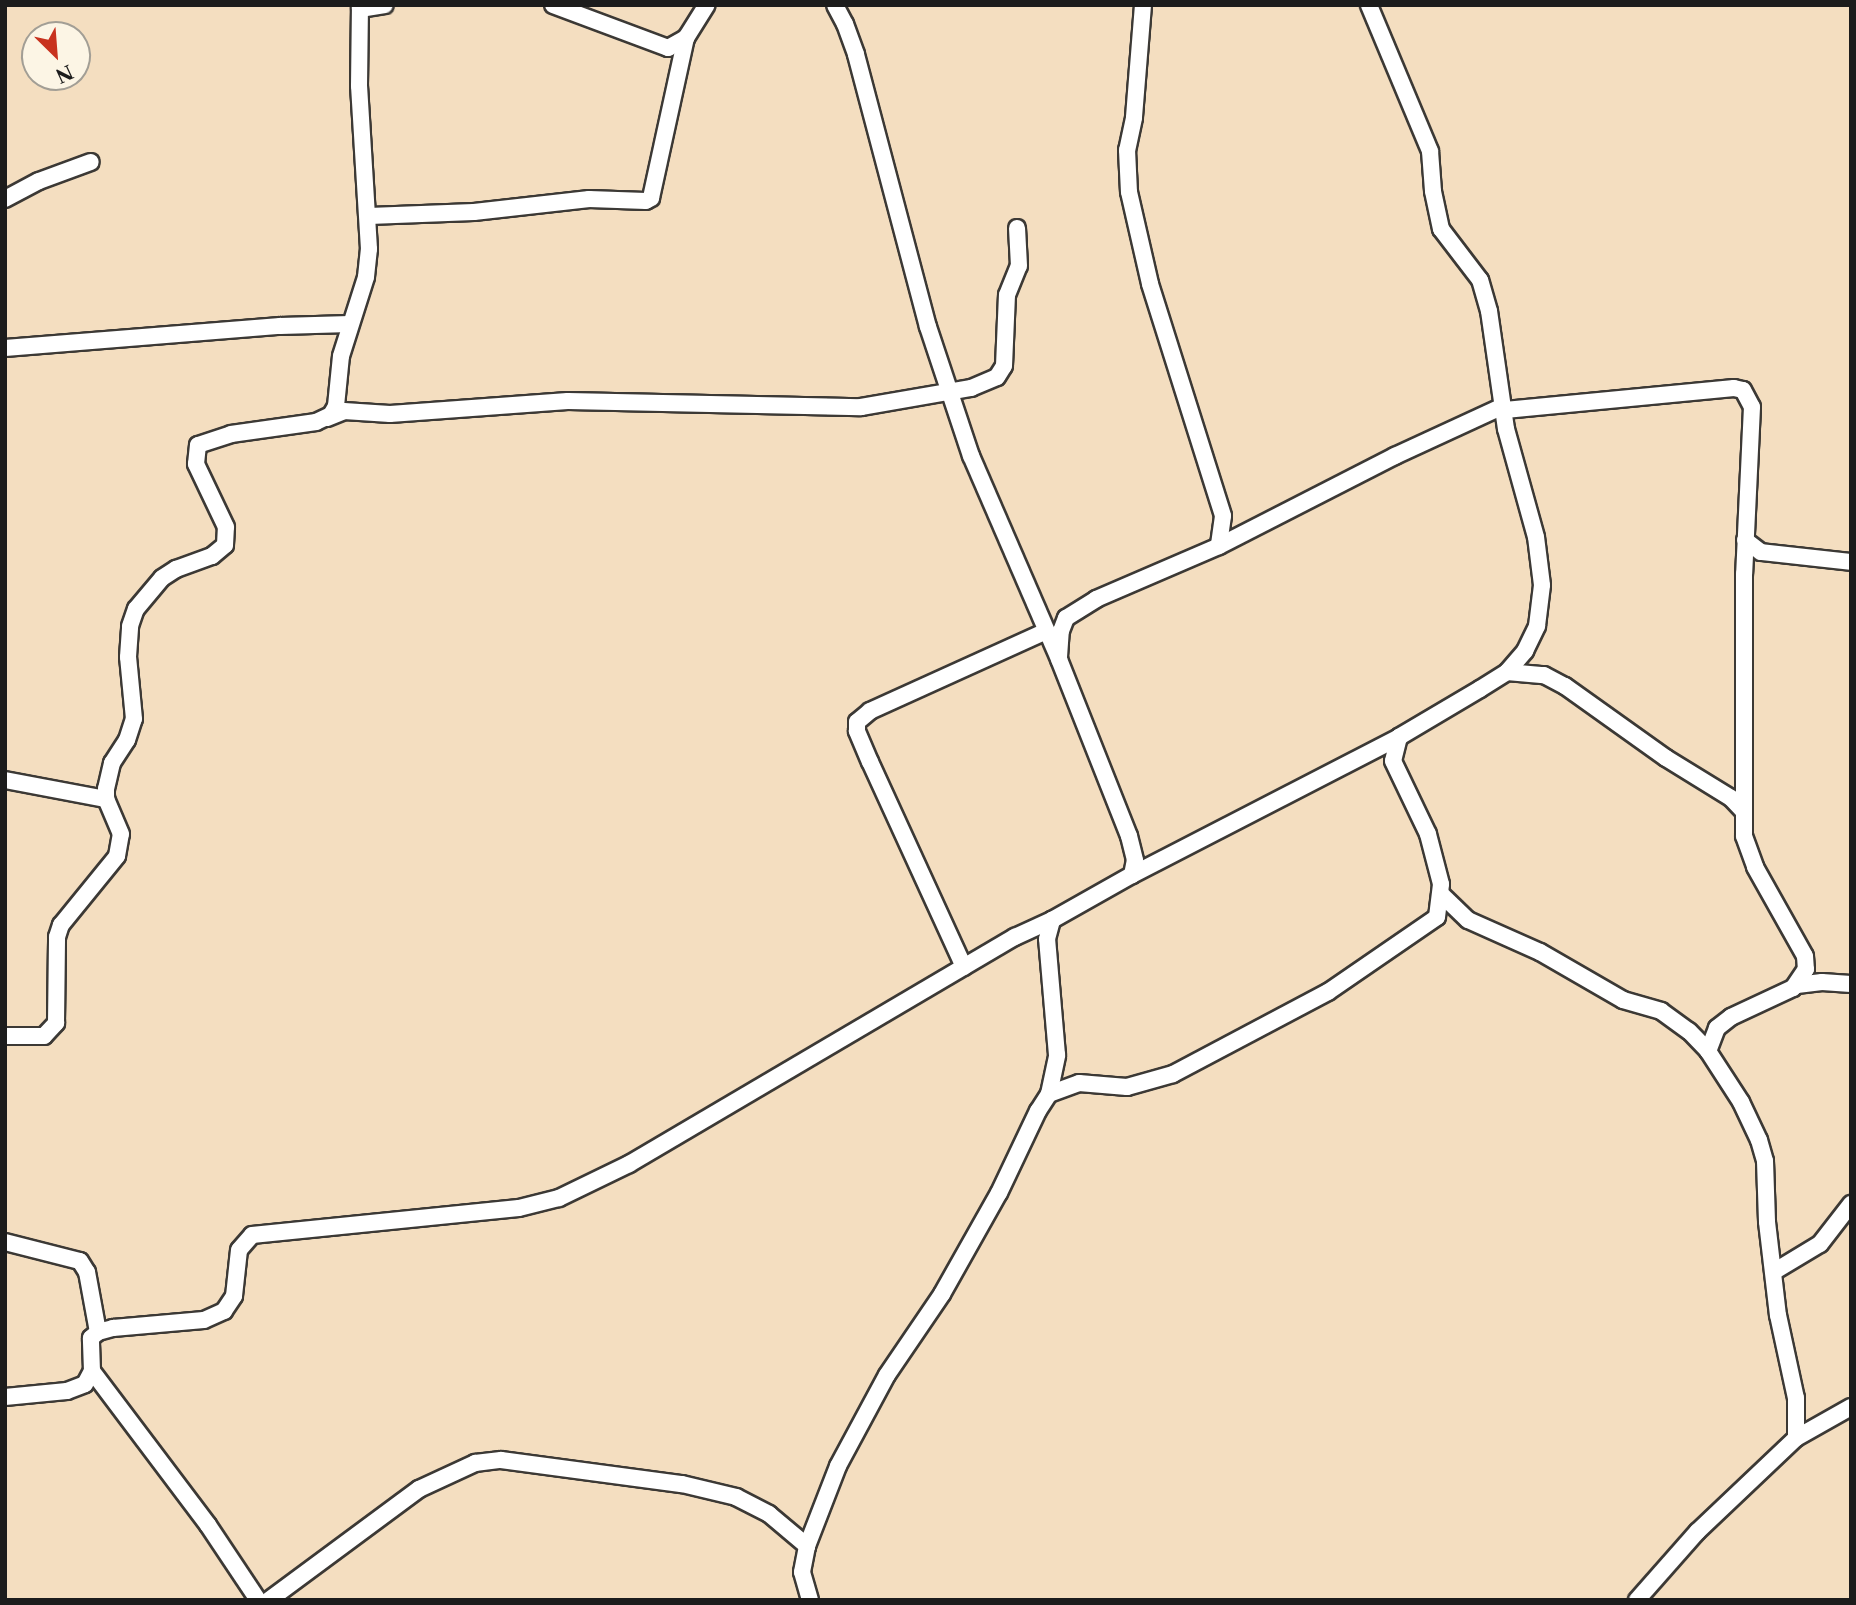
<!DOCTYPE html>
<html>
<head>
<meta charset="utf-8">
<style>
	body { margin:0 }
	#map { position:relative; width:1856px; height:1605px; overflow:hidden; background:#f4dec0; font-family:"Libre Caslon Text",serif }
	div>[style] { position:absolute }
	.roads { filter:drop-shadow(2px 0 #3c3935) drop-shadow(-2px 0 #3c3935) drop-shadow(0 2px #3c3935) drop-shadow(0 -2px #3c3935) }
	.minor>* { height:16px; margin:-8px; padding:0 8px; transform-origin:8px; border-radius:8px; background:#fff }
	span { translate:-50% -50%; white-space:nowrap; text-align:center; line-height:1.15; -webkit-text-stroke:5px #fcf5e5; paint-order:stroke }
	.frame { position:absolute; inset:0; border:7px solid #1c1c1c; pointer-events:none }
	.north { position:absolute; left:21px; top:21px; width:70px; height:70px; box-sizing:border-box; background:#fcf5e5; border:2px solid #a29e95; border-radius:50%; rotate:155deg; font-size:19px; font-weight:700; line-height:28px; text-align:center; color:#1c1c1c }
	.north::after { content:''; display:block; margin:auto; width:24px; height:32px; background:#c8321e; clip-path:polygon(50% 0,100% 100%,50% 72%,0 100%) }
</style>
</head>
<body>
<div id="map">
	<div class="roads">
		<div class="minor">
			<div style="left:553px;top:5px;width:123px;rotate:20.5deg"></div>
			<div style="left:668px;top:48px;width:21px;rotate:-29deg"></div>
			<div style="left:686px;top:38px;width:39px;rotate:-58deg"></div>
			<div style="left:1143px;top:5px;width:113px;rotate:94.6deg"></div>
			<div style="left:1134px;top:118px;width:33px;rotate:102deg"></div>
			<div style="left:1127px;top:150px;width:42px;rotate:87.3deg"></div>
			<div style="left:1129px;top:192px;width:94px;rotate:77.1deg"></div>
			<div style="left:1150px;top:284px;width:243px;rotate:72.5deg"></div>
			<div style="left:1223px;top:516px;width:30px;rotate:98deg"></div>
			<div style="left:360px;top:9px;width:25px;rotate:-9deg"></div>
			<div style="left:5px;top:199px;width:38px;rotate:-28deg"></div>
			<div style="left:39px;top:181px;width:55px;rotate:-20.1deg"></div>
			<div style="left:369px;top:216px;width:105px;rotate:-2.2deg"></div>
			<div style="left:474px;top:212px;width:116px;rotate:-6.4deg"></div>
			<div style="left:589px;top:199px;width:57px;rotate:2deg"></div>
			<div style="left:646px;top:201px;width:6px;rotate:-31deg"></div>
			<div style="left:651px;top:198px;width:164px;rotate:-77.7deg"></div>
			<div style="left:5px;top:348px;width:276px;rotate:-4.6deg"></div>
			<div style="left:280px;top:326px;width:70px;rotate:-1.6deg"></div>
			<div style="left:1505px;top:410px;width:230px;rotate:-5.5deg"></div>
			<div style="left:1734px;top:388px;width:9px;rotate:13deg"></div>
			<div style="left:1743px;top:390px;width:19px;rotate:62deg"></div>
			<div style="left:1752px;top:407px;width:167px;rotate:92.7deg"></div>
			<div style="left:1744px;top:574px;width:262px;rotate:90deg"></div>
			<div style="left:1744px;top:836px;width:33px;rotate:70deg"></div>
			<div style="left:1755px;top:867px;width:102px;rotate:60.7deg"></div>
			<div style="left:1805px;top:956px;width:13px;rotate:86deg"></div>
			<div style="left:1806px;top:969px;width:23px;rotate:124deg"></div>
			<div style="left:1793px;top:988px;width:68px;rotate:154.9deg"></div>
			<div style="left:1731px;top:1017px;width:18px;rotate:142deg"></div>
			<div style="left:1717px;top:1028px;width:25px;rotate:111deg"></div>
			<div style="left:327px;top:418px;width:18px;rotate:-22deg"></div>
			<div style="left:344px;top:411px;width:46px;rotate:3.7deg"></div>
			<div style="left:390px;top:414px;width:178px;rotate:-4.2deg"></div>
			<div style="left:568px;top:401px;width:293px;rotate:1.2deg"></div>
			<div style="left:861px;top:407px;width:112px;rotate:-9.8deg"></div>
			<div style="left:971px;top:388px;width:28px;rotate:-23deg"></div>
			<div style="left:997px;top:377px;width:13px;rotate:-58deg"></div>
			<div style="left:1004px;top:366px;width:71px;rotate:-87.6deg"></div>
			<div style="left:1007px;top:295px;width:31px;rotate:-68deg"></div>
			<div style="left:1019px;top:266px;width:38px;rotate:-93deg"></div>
			<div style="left:1745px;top:540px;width:20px;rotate:37deg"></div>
			<div style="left:1761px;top:552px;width:91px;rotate:6.3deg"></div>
			<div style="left:1059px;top:657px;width:26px;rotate:-86deg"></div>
			<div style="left:1061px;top:631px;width:14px;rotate:-69deg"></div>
			<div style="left:1066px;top:618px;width:36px;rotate:-32deg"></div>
			<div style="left:1096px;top:599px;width:134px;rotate:-23.3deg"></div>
			<div style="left:1219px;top:546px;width:198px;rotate:-27.1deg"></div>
			<div style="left:1395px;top:456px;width:119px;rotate:-24.8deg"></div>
			<div style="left:1507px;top:672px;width:37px;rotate:5deg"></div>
			<div style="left:1544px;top:675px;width:24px;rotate:28deg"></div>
			<div style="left:1565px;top:686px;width:124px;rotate:35.5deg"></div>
			<div style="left:1666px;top:758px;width:76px;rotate:31.6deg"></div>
			<div style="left:1731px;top:798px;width:18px;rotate:47deg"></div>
			<div style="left:5px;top:780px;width:103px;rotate:10.7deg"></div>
			<div style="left:1132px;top:875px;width:301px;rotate:-27.3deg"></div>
			<div style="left:1399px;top:737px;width:94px;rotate:-30.7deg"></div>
			<div style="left:1480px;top:689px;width:32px;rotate:-32deg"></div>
			<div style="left:1507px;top:672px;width:28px;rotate:-49deg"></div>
			<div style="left:1525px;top:651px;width:28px;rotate:-64deg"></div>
			<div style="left:1537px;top:626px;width:41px;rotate:-83deg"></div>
			<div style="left:1542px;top:585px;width:48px;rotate:-97.1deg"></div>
			<div style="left:1536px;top:537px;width:112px;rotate:-105.5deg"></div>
			<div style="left:1506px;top:429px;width:119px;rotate:-98.2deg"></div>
			<div style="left:1489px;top:311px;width:32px;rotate:-106deg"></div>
			<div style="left:1480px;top:280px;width:64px;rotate:-127.4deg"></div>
			<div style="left:1441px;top:229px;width:39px;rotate:-102deg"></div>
			<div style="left:1433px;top:191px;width:40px;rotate:-94.3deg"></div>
			<div style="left:1430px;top:151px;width:158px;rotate:-112.7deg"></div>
			<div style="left:1442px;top:895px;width:36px;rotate:44deg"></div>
			<div style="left:1468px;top:920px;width:79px;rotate:24deg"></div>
			<div style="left:1540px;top:952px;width:96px;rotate:30deg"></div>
			<div style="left:1623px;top:1000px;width:40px;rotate:16deg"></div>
			<div style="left:1661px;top:1011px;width:34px;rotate:36deg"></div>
			<div style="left:1689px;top:1031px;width:28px;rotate:46deg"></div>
			<div style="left:1708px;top:1051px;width:61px;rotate:57.1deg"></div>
			<div style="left:1741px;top:1102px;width:42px;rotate:64.7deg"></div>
			<div style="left:1759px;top:1140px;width:22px;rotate:74deg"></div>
			<div style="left:1765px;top:1161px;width:61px;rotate:88.1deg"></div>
			<div style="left:1767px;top:1222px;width:94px;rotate:83.3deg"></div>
			<div style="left:1778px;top:1315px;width:85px;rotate:77.8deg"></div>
			<div style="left:1796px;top:1398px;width:40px;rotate:90deg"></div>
			<div style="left:964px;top:967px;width:226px;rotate:-114.6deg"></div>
			<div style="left:870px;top:762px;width:34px;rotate:-113deg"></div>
			<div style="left:857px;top:731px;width:9px;rotate:-90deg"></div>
			<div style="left:857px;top:722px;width:17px;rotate:-40deg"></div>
			<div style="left:870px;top:711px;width:193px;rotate:-24.4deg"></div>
			<div style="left:1797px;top:985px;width:25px;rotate:-7deg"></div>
			<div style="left:1822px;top:982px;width:29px;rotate:4deg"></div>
			<div style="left:5px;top:1036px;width:39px"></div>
			<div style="left:44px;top:1036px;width:18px;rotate:-47deg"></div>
			<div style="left:56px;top:1023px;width:86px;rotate:-89.3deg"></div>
			<div style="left:57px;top:937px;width:13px;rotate:-72deg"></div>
			<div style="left:61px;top:925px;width:89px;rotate:-50.9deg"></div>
			<div style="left:117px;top:856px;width:22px;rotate:-80deg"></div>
			<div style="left:121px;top:834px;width:38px;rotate:-113deg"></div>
			<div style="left:106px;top:799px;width:10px;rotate:-90deg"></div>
			<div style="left:106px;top:789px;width:27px;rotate:-77deg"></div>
			<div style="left:112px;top:763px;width:27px;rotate:-57deg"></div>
			<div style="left:127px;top:740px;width:22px;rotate:-72deg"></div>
			<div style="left:134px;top:719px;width:62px;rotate:-95.5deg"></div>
			<div style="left:128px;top:657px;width:31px;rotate:-86deg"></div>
			<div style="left:130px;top:626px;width:18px;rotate:-71deg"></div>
			<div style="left:136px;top:609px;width:40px;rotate:-50deg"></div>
			<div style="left:162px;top:578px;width:17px;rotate:-33deg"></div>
			<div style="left:176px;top:569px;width:38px;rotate:-20deg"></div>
			<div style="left:212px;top:556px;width:17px;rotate:-40deg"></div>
			<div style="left:225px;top:545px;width:18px;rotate:-87deg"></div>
			<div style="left:226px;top:527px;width:70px;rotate:-115.5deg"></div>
			<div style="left:196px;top:464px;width:19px;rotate:-84deg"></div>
			<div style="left:198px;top:445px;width:35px;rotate:-18deg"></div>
			<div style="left:231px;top:434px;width:86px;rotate:-8deg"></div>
			<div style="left:316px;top:422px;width:17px;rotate:-25deg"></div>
			<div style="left:331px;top:415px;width:10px;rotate:-61deg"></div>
			<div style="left:336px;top:406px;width:50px;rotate:-84.3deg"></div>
			<div style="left:341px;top:356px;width:83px;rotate:-72.4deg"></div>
			<div style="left:366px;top:277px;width:28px;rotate:-84deg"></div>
			<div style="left:369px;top:249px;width:163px;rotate:-93.5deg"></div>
			<div style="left:359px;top:86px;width:81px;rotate:-89.3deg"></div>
			<div style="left:1049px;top:1094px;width:32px;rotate:-20deg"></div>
			<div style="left:1079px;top:1083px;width:48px;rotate:4.8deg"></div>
			<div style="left:1127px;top:1087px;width:48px;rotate:-15.8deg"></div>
			<div style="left:1173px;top:1074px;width:175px;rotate:-27.9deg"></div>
			<div style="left:1328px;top:992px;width:132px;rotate:-34.5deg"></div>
			<div style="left:1437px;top:917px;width:33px;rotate:-83deg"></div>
			<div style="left:1441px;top:884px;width:52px;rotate:-104.6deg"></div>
			<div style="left:1428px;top:834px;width:81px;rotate:-115.6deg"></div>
			<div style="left:1393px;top:761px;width:25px;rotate:-76deg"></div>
			<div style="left:5px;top:1242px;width:77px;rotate:14.2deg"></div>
			<div style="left:80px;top:1261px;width:13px;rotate:58deg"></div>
			<div style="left:87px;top:1272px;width:61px;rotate:79.6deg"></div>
			<div style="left:1775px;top:1271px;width:52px;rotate:-31deg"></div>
			<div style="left:1820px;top:1244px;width:51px;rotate:-52.2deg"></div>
			<div style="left:92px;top:1371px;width:193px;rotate:53deg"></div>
			<div style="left:208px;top:1525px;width:90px;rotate:56.3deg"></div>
			<div style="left:5px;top:1397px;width:62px;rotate:-5.5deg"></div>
			<div style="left:67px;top:1391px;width:19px;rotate:-21deg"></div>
			<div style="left:85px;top:1384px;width:15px;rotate:-62deg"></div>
			<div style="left:92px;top:1371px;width:33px;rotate:-92deg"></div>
			<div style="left:91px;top:1338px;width:9px;rotate:-41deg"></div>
			<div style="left:98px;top:1332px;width:16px;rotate:-15deg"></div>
			<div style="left:113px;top:1328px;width:91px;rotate:-5deg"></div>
			<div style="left:204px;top:1320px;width:22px;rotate:-24deg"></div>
			<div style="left:224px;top:1311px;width:18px;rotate:-56deg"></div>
			<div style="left:234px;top:1296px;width:46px;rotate:-83.8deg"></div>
			<div style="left:239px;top:1250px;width:20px;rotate:-49deg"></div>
			<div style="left:252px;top:1235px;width:268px;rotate:-5.8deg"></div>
			<div style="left:519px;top:1208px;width:41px;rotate:-14deg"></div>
			<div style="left:559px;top:1198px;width:78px;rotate:-25.9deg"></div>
			<div style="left:629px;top:1164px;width:448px;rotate:-30.5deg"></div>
			<div style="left:1015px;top:937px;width:41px;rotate:-24.7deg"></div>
			<div style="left:269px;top:1600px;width:187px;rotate:-36.5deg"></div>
			<div style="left:419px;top:1489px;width:62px;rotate:-24.9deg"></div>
			<div style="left:475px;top:1463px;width:26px;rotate:-7deg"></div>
			<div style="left:501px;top:1460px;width:183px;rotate:7.6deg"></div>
			<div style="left:682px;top:1484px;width:56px;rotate:13.5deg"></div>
			<div style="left:736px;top:1497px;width:37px;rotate:27deg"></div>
			<div style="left:769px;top:1514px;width:50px;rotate:40.1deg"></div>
			<div style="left:810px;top:1600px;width:29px;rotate:-106deg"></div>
			<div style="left:802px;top:1572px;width:26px;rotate:-79deg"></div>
			<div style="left:807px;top:1546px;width:86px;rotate:-68.8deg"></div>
			<div style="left:838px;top:1466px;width:103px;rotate:-61.7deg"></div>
			<div style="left:887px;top:1375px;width:98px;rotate:-55.8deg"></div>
			<div style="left:942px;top:1294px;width:116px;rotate:-60.6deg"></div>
			<div style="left:999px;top:1193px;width:91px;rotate:-64.6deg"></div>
			<div style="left:1038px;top:1111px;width:20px;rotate:-57deg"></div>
			<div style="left:1049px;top:1094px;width:40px;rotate:-78deg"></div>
			<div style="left:1057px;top:1055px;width:116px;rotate:-94.9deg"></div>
			<div style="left:1047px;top:939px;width:20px;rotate:-75deg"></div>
			<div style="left:1052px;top:920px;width:92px;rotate:-29.4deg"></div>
			<div style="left:1132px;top:875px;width:15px;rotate:-79deg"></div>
			<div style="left:1135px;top:860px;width:25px;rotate:-104deg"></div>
			<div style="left:1129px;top:836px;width:190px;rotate:-111.6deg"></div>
			<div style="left:1059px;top:659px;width:221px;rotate:-113.4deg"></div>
			<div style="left:971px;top:456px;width:136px;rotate:-108.4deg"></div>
			<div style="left:928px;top:327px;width:282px;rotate:-104.8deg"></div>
			<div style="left:856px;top:54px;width:32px;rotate:-110deg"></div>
			<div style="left:845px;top:24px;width:21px;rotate:-118deg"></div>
			<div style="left:1637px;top:1600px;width:91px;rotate:-48.6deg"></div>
			<div style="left:1697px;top:1532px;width:137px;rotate:-43.5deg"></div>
			<div style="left:1796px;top:1438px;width:63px;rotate:-29.4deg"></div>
		</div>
	</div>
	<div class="frame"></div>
	<div class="north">N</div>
</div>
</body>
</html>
